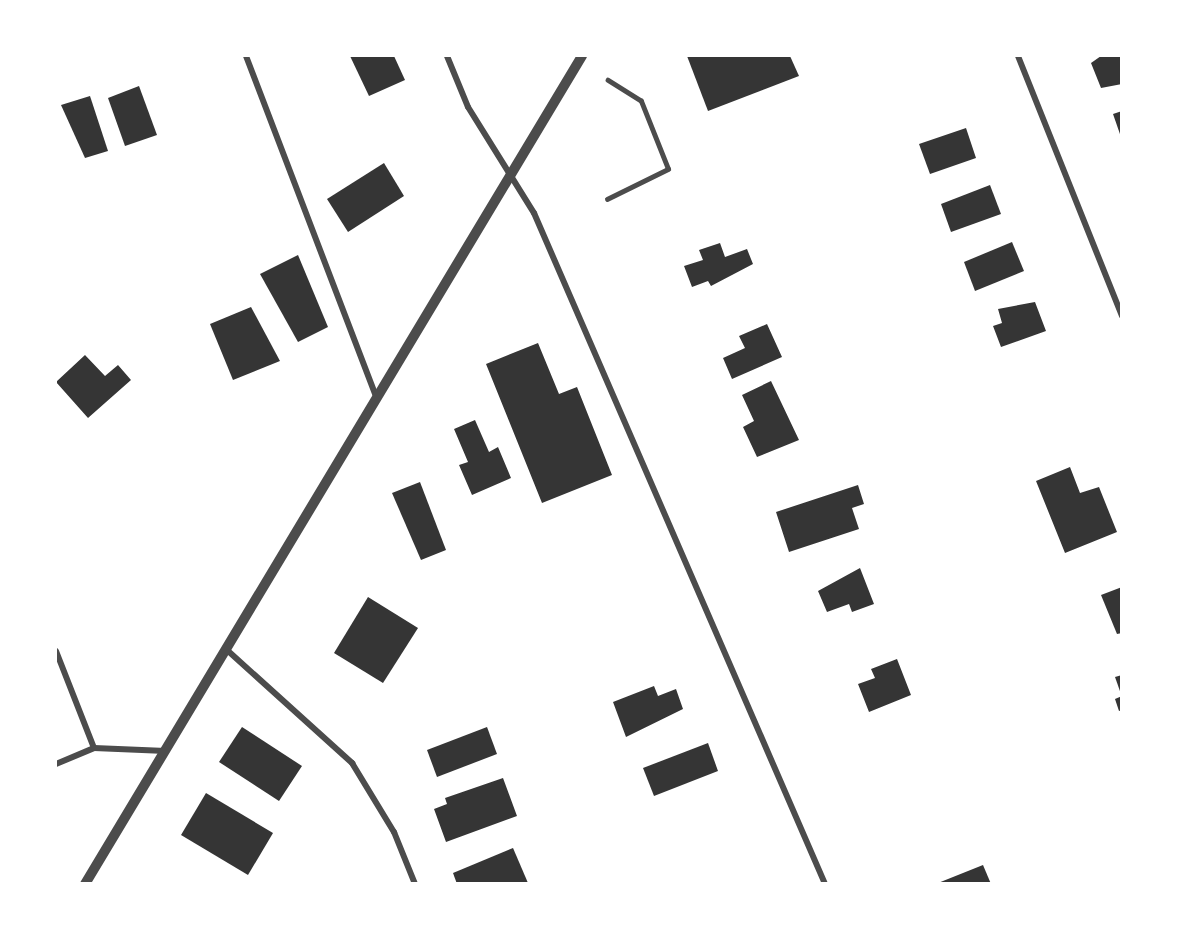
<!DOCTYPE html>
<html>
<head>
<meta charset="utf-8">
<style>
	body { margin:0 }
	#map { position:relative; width:1177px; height:939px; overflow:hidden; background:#fff; font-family:"Exo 2",sans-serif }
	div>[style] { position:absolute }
	.building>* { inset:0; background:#353535 }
	.service>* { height:4.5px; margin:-2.25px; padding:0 2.25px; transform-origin:2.25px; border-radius:2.25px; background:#4c4c4c }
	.minor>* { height:6px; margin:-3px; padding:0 3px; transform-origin:3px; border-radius:3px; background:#4c4c4c }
	.tertiary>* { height:10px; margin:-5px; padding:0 5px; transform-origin:5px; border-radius:5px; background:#4c4c4c }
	span { translate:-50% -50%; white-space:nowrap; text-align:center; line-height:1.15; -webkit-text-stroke:4.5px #fff; paint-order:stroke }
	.frame { position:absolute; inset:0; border:57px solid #fff; pointer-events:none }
</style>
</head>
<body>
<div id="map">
	<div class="building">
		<div style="clip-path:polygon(350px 56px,394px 56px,405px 80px,369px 96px)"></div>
		<div style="clip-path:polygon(687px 56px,790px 56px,799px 76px,708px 111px)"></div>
		<div style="clip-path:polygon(1101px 56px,1122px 56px,1122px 84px,1101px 88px,1091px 63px)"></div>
		<div style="clip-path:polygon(139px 86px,157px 135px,125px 146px,108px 98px)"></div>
		<div style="clip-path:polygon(90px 96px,108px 151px,85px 158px,61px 105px)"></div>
		<div style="clip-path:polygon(1122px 111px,1122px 137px,1121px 137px,1113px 114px)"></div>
		<div style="clip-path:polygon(966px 128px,976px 158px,930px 174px,919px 144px)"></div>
		<div style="clip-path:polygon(384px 163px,404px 196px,348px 232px,327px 199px)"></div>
		<div style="clip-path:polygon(990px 185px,1001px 214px,951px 232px,941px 204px)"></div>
		<div style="clip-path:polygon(1012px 242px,1024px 271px,975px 291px,964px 262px)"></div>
		<div style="clip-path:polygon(720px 243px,725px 257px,747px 249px,753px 264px,711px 286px,708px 281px,692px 287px,684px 266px,703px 260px,699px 250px)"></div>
		<div style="clip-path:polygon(298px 255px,328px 327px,298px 342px,260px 274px)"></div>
		<div style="clip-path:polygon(1035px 302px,1046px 331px,1001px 347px,993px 326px,1002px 323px,998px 309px)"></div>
		<div style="clip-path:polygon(251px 307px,280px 361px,233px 380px,210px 324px)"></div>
		<div style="clip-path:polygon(767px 324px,782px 357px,732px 379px,723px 358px,745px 348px,739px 336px)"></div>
		<div style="clip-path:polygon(538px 343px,559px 394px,577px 387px,612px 475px,542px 503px,486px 364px)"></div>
		<div style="clip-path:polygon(85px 355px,105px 376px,118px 365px,131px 380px,88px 418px,56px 382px)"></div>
		<div style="clip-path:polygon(771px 381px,799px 440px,757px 457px,743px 427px,754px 421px,742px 395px)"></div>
		<div style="clip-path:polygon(475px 420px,489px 452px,498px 447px,511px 478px,472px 495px,459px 465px,468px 462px,454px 429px)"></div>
		<div style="clip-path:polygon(1070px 467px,1080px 493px,1099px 487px,1117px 532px,1065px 553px,1036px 481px)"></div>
		<div style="clip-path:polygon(420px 482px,446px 550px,421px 560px,392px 493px)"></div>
		<div style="clip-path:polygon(858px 485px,864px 504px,852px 508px,859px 529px,789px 552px,776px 512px)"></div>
		<div style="clip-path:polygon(860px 568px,874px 604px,852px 612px,849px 604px,827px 612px,818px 591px)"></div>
		<div style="clip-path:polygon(1122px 587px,1122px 633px,1117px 634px,1101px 595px)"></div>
		<div style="clip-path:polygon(368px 597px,418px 628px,383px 683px,334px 653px)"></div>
		<div style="clip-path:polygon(897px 659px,911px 695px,869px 712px,858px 684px,875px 678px,871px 669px)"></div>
		<div style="clip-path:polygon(1122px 675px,1122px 694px,1121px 694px,1115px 677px)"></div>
		<div style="clip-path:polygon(654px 686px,658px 696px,676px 689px,683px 709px,626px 737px,613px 702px)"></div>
		<div style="clip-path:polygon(1122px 696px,1122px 710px,1119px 711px,1115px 699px)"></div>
		<div style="clip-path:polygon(242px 727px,302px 766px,279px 801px,219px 762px)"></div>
		<div style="clip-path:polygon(487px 727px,497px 754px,437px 777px,427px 750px)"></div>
		<div style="clip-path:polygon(708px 743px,718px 771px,654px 796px,643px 768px)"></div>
		<div style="clip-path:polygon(503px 778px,517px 816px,446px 842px,434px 809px,447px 804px,445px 798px)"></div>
		<div style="clip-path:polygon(206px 793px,273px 833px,248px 875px,181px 835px)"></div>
		<div style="clip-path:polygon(513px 848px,528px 883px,457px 884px,453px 873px)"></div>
		<div style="clip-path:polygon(983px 865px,991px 884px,938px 884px,938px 883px)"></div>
	</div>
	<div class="service">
		<div style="left:607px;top:199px;width:68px;rotate:-26.2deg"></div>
		<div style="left:668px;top:169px;width:73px;rotate:-111.7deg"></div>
		<div style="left:641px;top:101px;width:39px;rotate:-148deg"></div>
	</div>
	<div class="minor">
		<div style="left:246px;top:56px;width:362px;rotate:69.1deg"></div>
		<div style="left:447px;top:56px;width:55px;rotate:67.6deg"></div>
		<div style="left:468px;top:107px;width:125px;rotate:58.1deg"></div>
		<div style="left:534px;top:213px;width:731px;rotate:66.55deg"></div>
		<div style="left:1018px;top:56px;width:280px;rotate:68.2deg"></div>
		<div style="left:227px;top:650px;width:169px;rotate:42.1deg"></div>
		<div style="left:352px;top:763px;width:81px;rotate:58.7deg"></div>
		<div style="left:394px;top:832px;width:56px;rotate:68deg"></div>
		<div style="left:56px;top:651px;width:104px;rotate:68.6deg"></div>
		<div style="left:56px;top:764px;width:41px;rotate:-22.8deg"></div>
		<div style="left:94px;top:748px;width:72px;rotate:2.4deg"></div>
	</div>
	<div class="tertiary">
		<div style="left:85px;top:884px;width:966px;rotate:-59.03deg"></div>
	</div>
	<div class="frame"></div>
</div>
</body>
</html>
